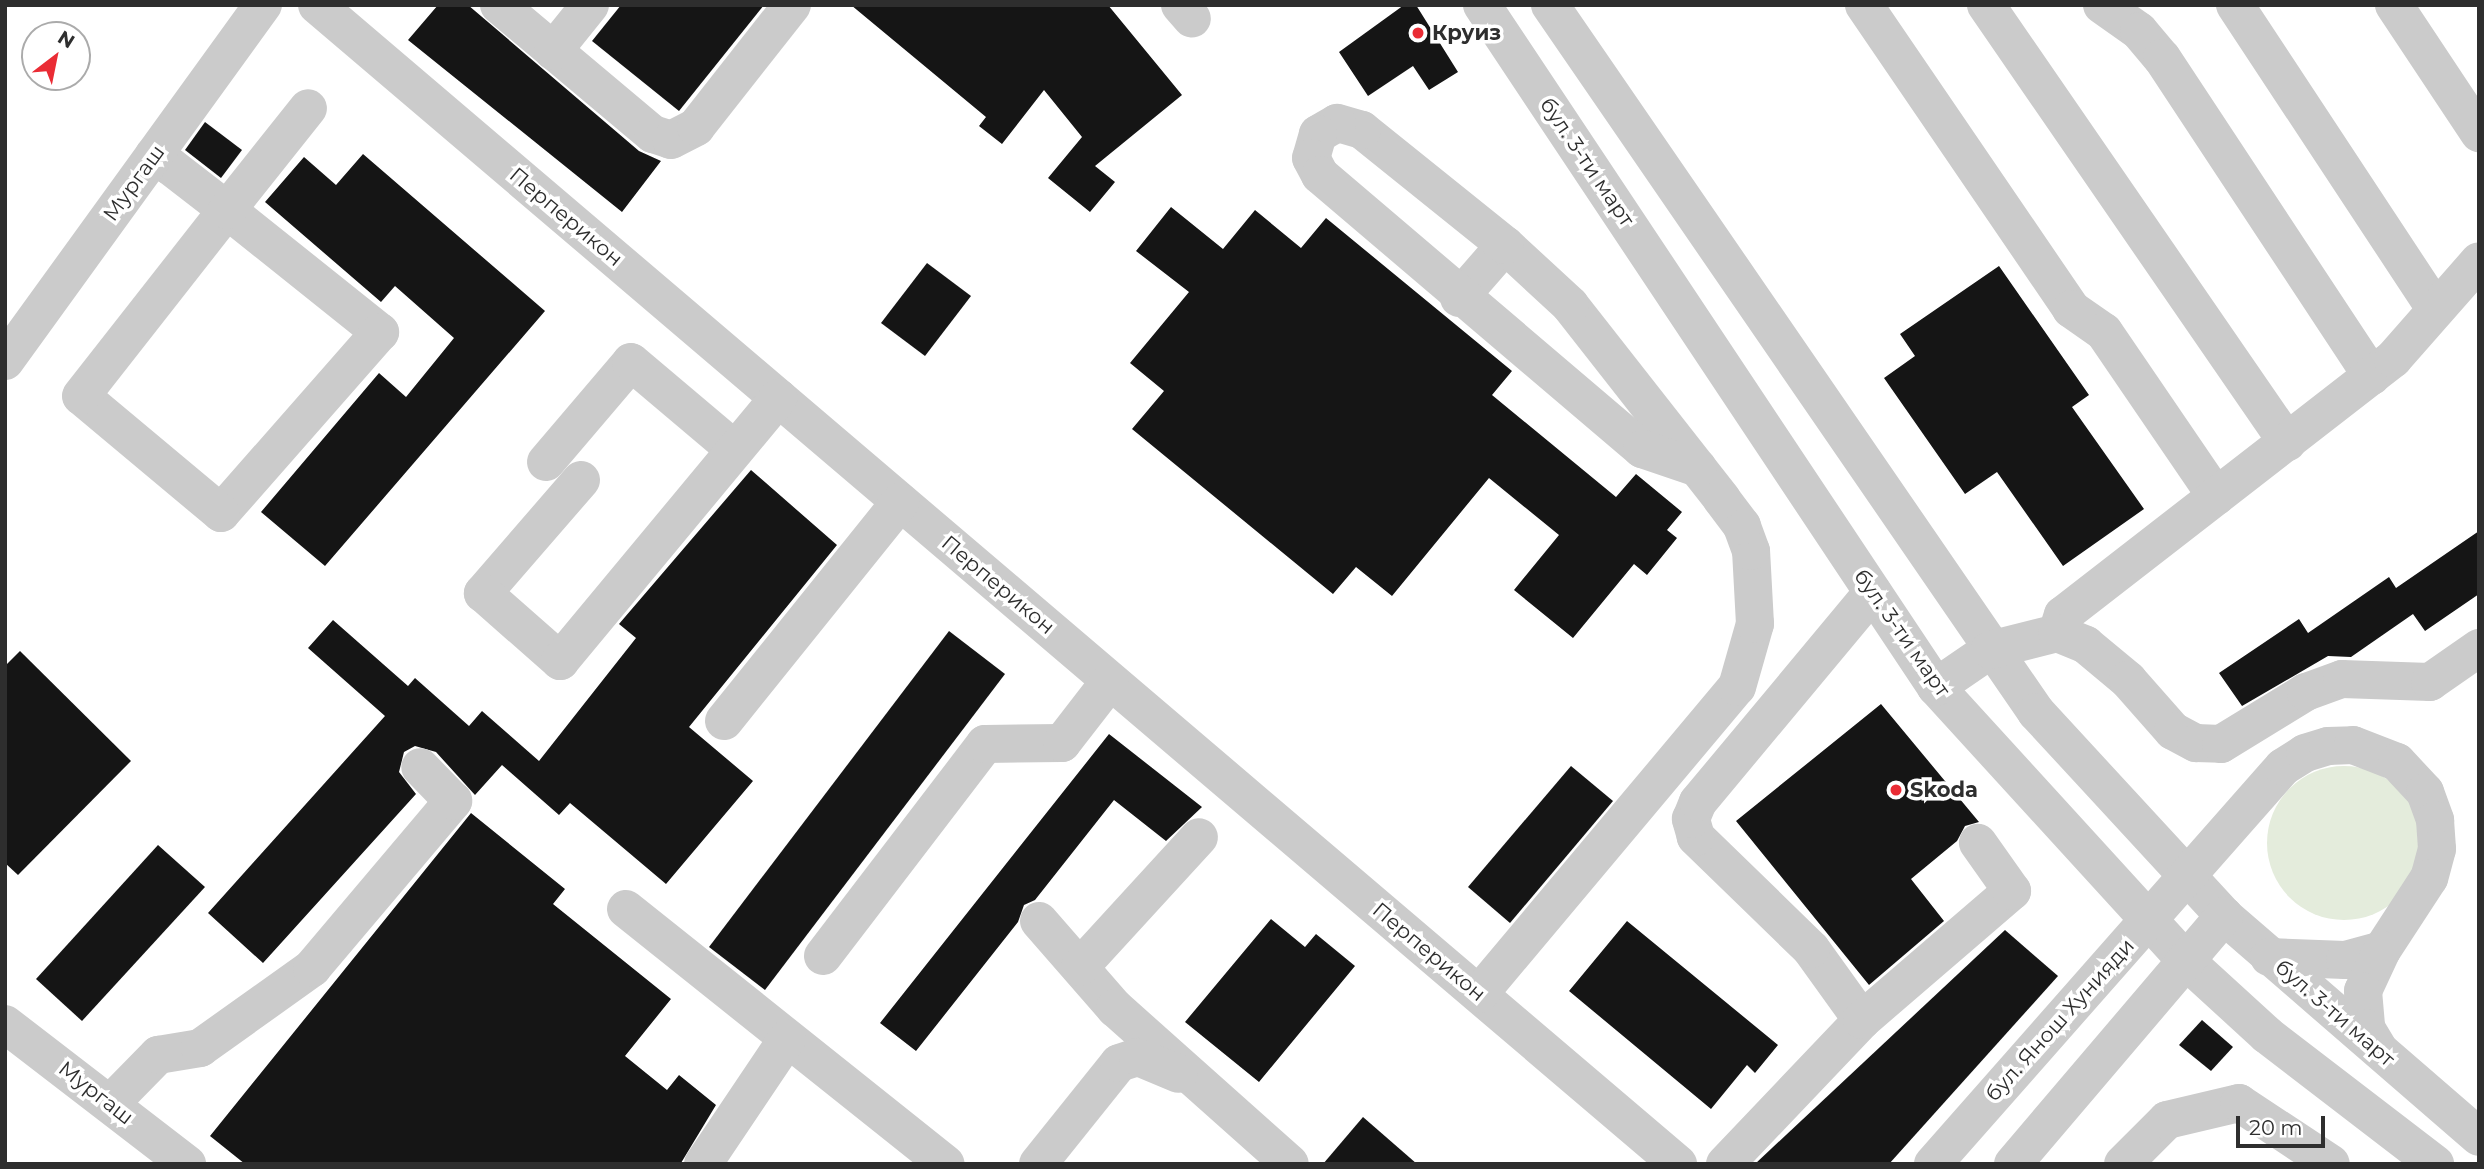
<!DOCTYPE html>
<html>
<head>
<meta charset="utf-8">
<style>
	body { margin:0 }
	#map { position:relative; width:2484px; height:1169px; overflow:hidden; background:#fff; font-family:Montserrat,sans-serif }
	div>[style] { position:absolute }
	.green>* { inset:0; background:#e4ecdc }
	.round { border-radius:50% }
	.building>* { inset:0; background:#151515 }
	.minor>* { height:38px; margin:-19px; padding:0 19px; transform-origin:19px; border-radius:19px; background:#cbcbcb }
	.dots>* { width:19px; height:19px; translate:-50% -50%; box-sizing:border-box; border:4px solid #fff; border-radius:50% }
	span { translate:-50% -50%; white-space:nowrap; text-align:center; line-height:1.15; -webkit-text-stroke:7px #fff; paint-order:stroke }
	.poi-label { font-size:21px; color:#2e2e2e; font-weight:700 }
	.left { translate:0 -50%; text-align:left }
	.street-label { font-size:21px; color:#2e2e2e }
	.frame { position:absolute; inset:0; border:7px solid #2e2e2e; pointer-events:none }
	.north { position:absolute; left:21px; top:21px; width:70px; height:70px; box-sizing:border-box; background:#fff; border:2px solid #ababab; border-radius:50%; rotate:32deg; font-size:19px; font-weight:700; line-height:28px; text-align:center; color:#2e2e2e }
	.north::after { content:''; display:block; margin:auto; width:24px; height:32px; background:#ea2c35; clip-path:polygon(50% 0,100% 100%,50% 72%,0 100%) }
	.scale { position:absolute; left:2236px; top:1116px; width:89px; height:32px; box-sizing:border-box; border:4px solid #2e2e2e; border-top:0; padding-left:9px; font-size:21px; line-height:24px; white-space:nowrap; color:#2e2e2e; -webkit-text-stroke:5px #fff; paint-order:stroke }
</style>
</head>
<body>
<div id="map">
	<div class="green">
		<div class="round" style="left:2267px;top:766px;width:154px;height:154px"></div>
	</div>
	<div class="building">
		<div style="clip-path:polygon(438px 5px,468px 5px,639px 151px,661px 161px,622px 212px,408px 40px)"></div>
		<div style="clip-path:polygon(621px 5px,764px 5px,679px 111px,592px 41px)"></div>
		<div style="clip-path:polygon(851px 5px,1108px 5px,1182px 95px,1095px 166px,1115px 182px,1090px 212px,1048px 178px,1082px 137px,1044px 90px,1002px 144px,979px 126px,986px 117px)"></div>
		<div style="clip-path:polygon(1404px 5px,1416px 5px,1458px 72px,1429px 90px,1413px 66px,1368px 96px,1339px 52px)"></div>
		<div style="clip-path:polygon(205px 122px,242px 150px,221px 178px,185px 150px)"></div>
		<div style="clip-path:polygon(363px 154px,545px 311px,325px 566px,261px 512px,379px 373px,406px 397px,454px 338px,395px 286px,381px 302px,265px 202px,304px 157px,336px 185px)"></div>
		<div style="clip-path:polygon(1171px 207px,1223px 249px,1255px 210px,1301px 248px,1326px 218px,1512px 371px,1492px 395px,1616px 497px,1636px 474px,1682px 512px,1667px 530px,1677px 538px,1647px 575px,1634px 564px,1573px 638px,1514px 590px,1559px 535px,1489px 478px,1392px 596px,1356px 567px,1333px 594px,1132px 429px,1164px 391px,1130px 363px,1189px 292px,1136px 251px)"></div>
		<div style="clip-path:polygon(927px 263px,971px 296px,925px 356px,881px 323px)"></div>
		<div style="clip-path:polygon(1999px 266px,2089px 395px,2072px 407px,2144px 509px,2063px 566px,1997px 472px,1965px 494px,1884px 378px,1915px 356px,1900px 334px)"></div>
		<div style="clip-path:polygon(751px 470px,837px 545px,689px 727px,753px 781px,666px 884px,570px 803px,559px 815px,502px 765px,475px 795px,436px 752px,415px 746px,404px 752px,399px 772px,416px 794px,263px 963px,208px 913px,385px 716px,308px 648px,333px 620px,408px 686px,415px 678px,469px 726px,482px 711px,539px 761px,636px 638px,619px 624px)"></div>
		<div style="clip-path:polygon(2479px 531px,2479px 594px,2425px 631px,2413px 614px,2351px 657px,2328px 656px,2242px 706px,2219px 673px,2299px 619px,2308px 633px,2389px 577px,2396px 588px)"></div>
		<div style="clip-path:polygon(949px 631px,1005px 674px,765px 990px,709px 947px)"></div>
		<div style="clip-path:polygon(20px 651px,131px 761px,18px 875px,5px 863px,5px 666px)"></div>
		<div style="clip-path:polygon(1881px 704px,1979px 822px,1965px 826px,1957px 841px,1911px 879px,1944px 921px,1869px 985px,1736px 821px)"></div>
		<div style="clip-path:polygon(1109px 734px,1202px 807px,1166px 841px,1114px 800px,1035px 900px,1024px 905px,1018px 922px,916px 1051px,880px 1023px)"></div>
		<div style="clip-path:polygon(1571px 766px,1613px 801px,1510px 923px,1468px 887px)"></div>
		<div style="clip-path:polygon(471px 813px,565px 889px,553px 904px,671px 999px,625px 1056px,667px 1090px,679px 1075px,716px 1105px,681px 1163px,245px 1164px,210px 1136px)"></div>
		<div style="clip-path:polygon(158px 845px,205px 887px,82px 1021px,36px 979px)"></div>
		<div style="clip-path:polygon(1271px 919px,1305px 947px,1316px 934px,1355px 966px,1259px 1082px,1185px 1022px)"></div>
		<div style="clip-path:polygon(1627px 921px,1778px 1045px,1755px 1073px,1747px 1065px,1711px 1109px,1569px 991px)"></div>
		<div style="clip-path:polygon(2005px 930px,2058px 976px,1889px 1164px,1755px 1164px)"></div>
		<div style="clip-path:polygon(2202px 1020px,2233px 1047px,2211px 1071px,2179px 1045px)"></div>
		<div style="clip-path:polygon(1363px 1117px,1417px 1164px,1323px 1164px)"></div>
	</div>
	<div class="minor">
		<div style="left:317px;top:5px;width:1788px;rotate:40.42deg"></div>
		<div style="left:499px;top:5px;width:201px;rotate:40deg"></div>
		<div style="left:653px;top:134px;width:19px;rotate:18deg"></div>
		<div style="left:671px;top:140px;width:28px;rotate:-27deg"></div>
		<div style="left:696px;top:127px;width:155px;rotate:-51.8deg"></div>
		<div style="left:1180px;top:5px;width:18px;rotate:49deg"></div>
		<div style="left:1482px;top:5px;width:819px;rotate:56.35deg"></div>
		<div style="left:1936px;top:687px;width:369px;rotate:47.6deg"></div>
		<div style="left:2185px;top:960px;width:111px;rotate:42.4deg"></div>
		<div style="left:2267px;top:1035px;width:212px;rotate:37.5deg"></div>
		<div style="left:1550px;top:5px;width:858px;rotate:55.49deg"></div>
		<div style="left:2036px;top:712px;width:277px;rotate:47.3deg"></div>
		<div style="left:2224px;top:916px;width:337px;rotate:40.9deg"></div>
		<div style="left:1864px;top:5px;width:368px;rotate:55.7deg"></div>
		<div style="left:2071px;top:309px;width:40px;rotate:34.9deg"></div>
		<div style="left:2104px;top:332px;width:199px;rotate:55.7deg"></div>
		<div style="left:1986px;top:5px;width:531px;rotate:55.44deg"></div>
		<div style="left:2102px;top:5px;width:45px;rotate:35.1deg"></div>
		<div style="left:2139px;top:31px;width:35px;rotate:50deg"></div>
		<div style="left:2162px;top:58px;width:381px;rotate:56.6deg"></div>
		<div style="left:2235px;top:5px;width:365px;rotate:56.6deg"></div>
		<div style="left:2394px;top:5px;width:154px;rotate:56.4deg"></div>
		<div style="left:553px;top:51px;width:59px;rotate:-51.2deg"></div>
		<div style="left:154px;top:155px;width:19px;rotate:35deg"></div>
		<div style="left:170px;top:166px;width:72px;rotate:37.7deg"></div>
		<div style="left:227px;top:210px;width:196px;rotate:38.6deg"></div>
		<div style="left:380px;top:332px;width:241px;rotate:131.3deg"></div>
		<div style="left:221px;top:513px;width:182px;rotate:-140.1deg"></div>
		<div style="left:81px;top:396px;width:236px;rotate:-51.9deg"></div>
		<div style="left:227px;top:210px;width:130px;rotate:-51.5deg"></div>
		<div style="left:1459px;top:298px;width:70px;rotate:-49deg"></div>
		<div style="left:5px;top:361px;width:440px;rotate:-54.1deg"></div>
		<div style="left:546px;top:462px;width:131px;rotate:-49.6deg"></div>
		<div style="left:631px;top:362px;width:136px;rotate:40.2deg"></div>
		<div style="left:581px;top:480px;width:150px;rotate:130.9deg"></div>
		<div style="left:483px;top:593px;width:103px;rotate:41.4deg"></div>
		<div style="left:560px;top:661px;width:342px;rotate:-50.3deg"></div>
		<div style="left:2057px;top:633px;width:19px;rotate:-72deg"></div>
		<div style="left:2063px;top:615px;width:418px;rotate:-37.8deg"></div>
		<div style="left:2393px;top:359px;width:130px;rotate:-48.7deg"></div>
		<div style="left:1936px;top:687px;width:65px;rotate:-34.4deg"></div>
		<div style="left:1990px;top:650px;width:69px;rotate:-14.2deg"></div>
		<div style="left:2057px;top:633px;width:31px;rotate:22deg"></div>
		<div style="left:2086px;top:645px;width:55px;rotate:39.8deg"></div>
		<div style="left:2128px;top:680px;width:68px;rotate:48.6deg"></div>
		<div style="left:2173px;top:731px;width:26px;rotate:28deg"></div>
		<div style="left:2196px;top:743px;width:25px;rotate:2deg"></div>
		<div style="left:2221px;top:744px;width:100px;rotate:-31.5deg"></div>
		<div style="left:2306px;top:692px;width:38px;rotate:-20deg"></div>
		<div style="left:2342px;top:679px;width:88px;rotate:2deg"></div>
		<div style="left:2430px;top:682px;width:60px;rotate:-34.8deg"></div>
		<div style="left:724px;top:721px;width:281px;rotate:-51.2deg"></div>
		<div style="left:626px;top:909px;width:409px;rotate:38.6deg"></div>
		<div style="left:1039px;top:921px;width:116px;rotate:48.9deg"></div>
		<div style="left:1115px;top:1008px;width:234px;rotate:41.7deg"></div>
		<div style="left:823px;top:956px;width:267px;rotate:-52.6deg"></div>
		<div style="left:985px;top:744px;width:77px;rotate:-0.7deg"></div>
		<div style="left:1062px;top:743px;width:78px;rotate:-52.3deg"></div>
		<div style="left:2269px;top:957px;width:76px;rotate:2.3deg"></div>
		<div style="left:2345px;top:960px;width:38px;rotate:-15deg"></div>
		<div style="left:1080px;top:967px;width:176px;rotate:-47.5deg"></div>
		<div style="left:1479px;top:994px;width:401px;rotate:-50deg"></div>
		<div style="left:1737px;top:687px;width:66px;rotate:-74.1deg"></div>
		<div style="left:1755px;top:624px;width:73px;rotate:-93.1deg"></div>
		<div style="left:1751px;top:551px;width:27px;rotate:-110deg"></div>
		<div style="left:1742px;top:526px;width:34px;rotate:-127deg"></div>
		<div style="left:1722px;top:499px;width:246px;rotate:-128.1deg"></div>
		<div style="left:1570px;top:305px;width:88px;rotate:-137.3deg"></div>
		<div style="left:1505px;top:245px;width:184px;rotate:-141.2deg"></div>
		<div style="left:1362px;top:130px;width:26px;rotate:-164deg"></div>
		<div style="left:1337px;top:123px;width:22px;rotate:150deg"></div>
		<div style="left:1318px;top:134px;width:25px;rotate:106deg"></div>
		<div style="left:1311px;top:158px;width:19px;rotate:62deg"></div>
		<div style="left:1320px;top:175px;width:423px;rotate:40.4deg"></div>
		<div style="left:1642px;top:449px;width:59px;rotate:18.7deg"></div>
		<div style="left:1862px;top:1020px;width:87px;rotate:-125.7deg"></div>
		<div style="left:1811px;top:949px;width:161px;rotate:-135.8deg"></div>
		<div style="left:1696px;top:837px;width:19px;rotate:-106deg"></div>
		<div style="left:1691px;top:819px;width:18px;rotate:-68deg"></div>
		<div style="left:1698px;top:802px;width:273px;rotate:-50.2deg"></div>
		<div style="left:5px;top:1024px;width:230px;rotate:37.6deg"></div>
		<div style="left:110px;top:1104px;width:69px;rotate:-45.6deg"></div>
		<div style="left:158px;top:1055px;width:43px;rotate:-9.5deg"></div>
		<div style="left:200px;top:1048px;width:138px;rotate:-35.5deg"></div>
		<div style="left:312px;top:968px;width:219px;rotate:-49.8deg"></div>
		<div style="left:453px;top:801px;width:47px;rotate:-134.1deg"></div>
		<div style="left:703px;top:1164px;width:151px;rotate:-56.1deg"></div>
		<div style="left:1038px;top:1164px;width:129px;rotate:-51.3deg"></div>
		<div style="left:1119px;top:1063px;width:20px;rotate:-18deg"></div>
		<div style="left:1138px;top:1057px;width:44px;rotate:22.5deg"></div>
		<div style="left:1725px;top:1164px;width:199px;rotate:-46.4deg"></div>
		<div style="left:1862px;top:1020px;width:198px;rotate:-40.7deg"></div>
		<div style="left:2012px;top:891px;width:59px;rotate:-125.3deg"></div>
		<div style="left:1933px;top:1164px;width:529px;rotate:-48.6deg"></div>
		<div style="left:2283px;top:767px;width:26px;rotate:-32deg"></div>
		<div style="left:2305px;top:753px;width:24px;rotate:-17deg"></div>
		<div style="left:2328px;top:746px;width:25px;rotate:-2deg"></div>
		<div style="left:2353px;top:745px;width:47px;rotate:21.1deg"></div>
		<div style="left:2397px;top:762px;width:41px;rotate:47deg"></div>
		<div style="left:2425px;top:792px;width:30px;rotate:70deg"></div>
		<div style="left:2435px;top:820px;width:29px;rotate:86deg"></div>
		<div style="left:2437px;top:849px;width:30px;rotate:105deg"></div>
		<div style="left:2429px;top:878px;width:86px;rotate:123.1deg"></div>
		<div style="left:2382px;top:950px;width:45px;rotate:114.9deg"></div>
		<div style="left:2363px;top:991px;width:37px;rotate:85deg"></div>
		<div style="left:2366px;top:1028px;width:23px;rotate:59deg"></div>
		<div style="left:2013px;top:1164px;width:326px;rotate:-49.6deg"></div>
		<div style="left:2123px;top:1164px;width:62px;rotate:-45deg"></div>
		<div style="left:2167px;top:1120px;width:74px;rotate:-13.3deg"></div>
		<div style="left:2239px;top:1103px;width:110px;rotate:33.5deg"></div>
	</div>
	<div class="dots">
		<div style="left:1418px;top:33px;background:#ea2c35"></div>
		<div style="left:1896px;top:790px;background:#ea2c35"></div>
	</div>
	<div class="poi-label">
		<span class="left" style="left:1432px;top:33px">Круиз</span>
		<span class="left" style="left:1910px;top:790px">Skoda</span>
	</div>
	<div class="street-label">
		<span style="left:1587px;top:162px;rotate:56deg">бул. 3-ти март</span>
		<span style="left:134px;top:183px;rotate:-54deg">Мургаш</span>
		<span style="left:566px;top:217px;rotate:40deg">Перперикон</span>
		<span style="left:998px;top:585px;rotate:40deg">Перперикон</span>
		<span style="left:1902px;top:633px;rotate:55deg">бул. 3-ти март</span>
		<span style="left:1429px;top:952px;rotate:40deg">Перперикон</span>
		<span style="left:2335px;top:1013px;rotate:41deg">бул. 3-ти март</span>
		<span style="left:2060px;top:1020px;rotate:-48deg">бул. Янош Хунияди</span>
		<span style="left:96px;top:1093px;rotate:38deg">Мургаш</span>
	</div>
	<div class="frame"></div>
	<div class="north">N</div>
	<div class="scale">20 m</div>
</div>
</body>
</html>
